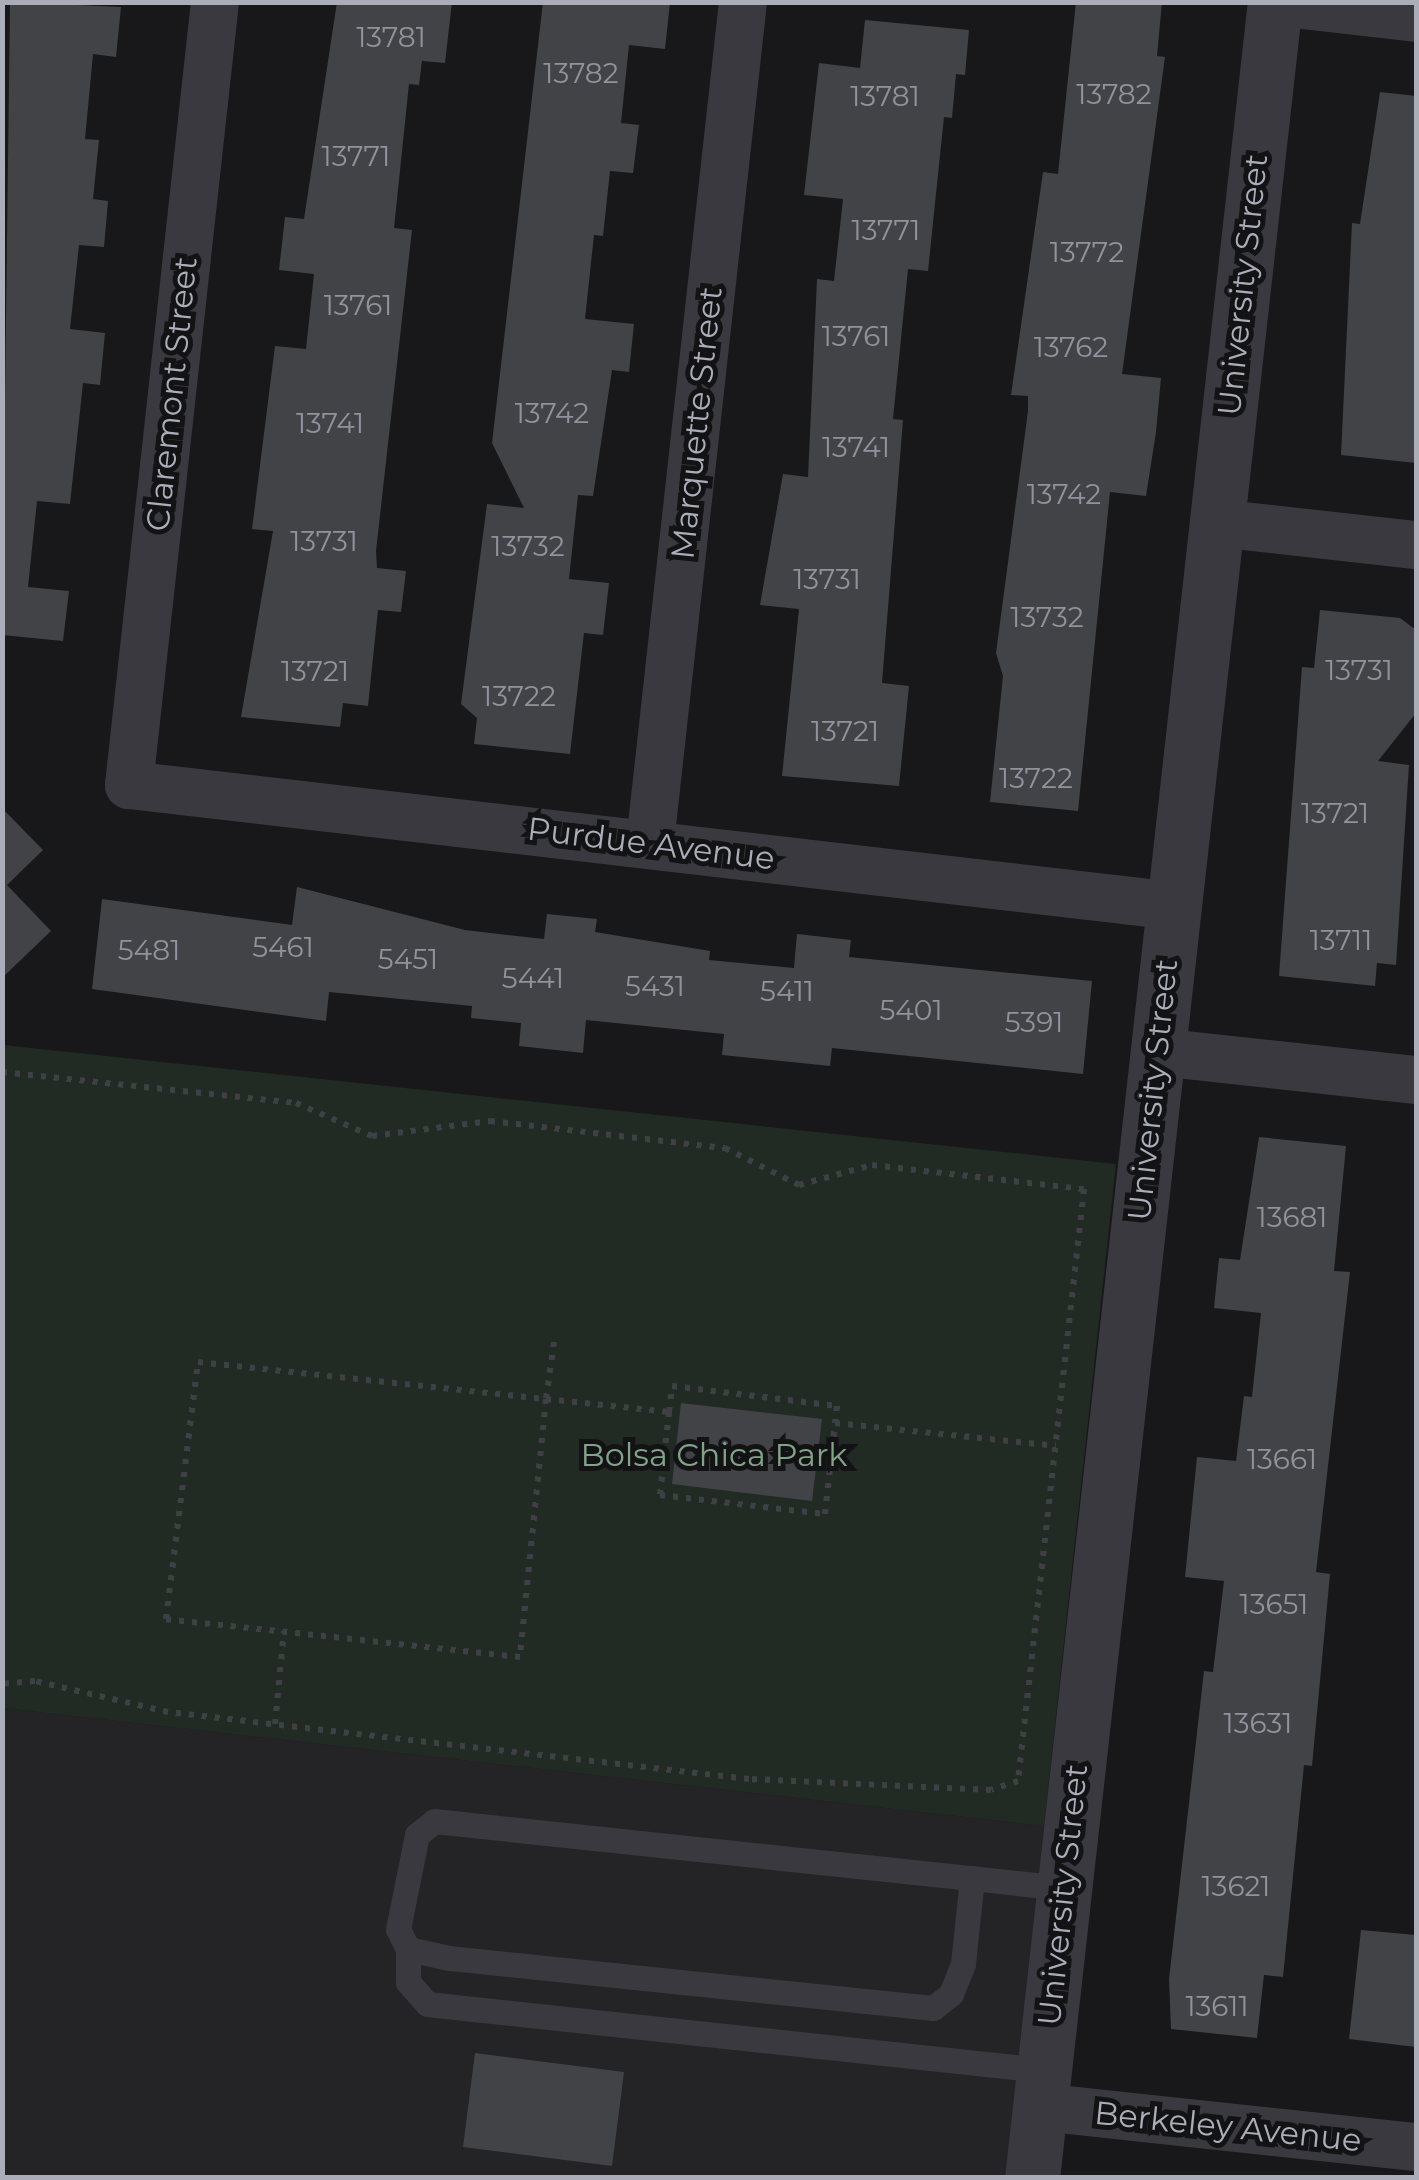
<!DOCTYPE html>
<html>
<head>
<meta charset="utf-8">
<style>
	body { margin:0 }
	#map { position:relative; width:1419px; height:2180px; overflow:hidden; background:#18181a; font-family:Montserrat,sans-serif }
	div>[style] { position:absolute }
	.built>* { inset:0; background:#242427 }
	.green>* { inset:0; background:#222a24 }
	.building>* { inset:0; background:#424347 }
	.path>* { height:6px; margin-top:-3px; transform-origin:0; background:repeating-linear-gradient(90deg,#3f4046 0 5px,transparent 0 13px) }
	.service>* { height:25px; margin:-12.5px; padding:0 12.5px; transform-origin:12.5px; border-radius:12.5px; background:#39393f }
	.minor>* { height:48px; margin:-24px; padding:0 24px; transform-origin:24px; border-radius:24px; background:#39393f }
	.tertiary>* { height:55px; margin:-27.5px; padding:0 27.5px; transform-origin:27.5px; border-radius:27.5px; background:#39393f }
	span { translate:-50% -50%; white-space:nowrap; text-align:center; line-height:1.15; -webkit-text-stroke:10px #131315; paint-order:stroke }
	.number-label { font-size:28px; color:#91939c }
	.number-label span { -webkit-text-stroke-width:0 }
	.street-label { font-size:32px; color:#abaeb9 }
	.park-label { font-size:32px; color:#82a388 }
	.frame { position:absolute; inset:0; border:5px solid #abaeb9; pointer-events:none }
</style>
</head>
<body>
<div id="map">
	<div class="built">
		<div style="clip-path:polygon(3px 1708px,1044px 1826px,1005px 2177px,3px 2178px)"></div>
	</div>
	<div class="green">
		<div style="clip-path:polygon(3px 1045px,1116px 1164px,1044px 1826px,3px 1708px)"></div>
	</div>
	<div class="building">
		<div style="clip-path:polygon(10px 2px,121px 7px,116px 57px,93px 54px,85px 139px,99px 140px,93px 199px,108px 201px,104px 247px,79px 245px,70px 329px,105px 333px,100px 385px,83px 383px,70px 504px,37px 501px,28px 587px,69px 591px,63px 641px,2px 635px)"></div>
		<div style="clip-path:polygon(337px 2px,452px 2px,445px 63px,422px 61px,419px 85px,409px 84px,394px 228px,412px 230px,376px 551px,377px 568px,406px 571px,401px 612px,378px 610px,368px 706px,343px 703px,340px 727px,241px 717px,273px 531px,252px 529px,275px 346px,306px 349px,314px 274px,279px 270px,285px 217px,304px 219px)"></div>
		<div style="clip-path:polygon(543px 2px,670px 2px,665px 49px,629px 45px,621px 123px,639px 125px,633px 173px,610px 171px,603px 236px,594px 235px,585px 319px,634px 324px,629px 372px,612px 370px,593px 496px,578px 495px,569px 579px,609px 583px,603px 635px,584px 633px,570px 754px,474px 744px,477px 718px,461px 704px,487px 504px,524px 508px,492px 443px)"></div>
		<div style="clip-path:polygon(1076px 2px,1162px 2px,1157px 56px,1165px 57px,1122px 374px,1161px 378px,1156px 432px,1146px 496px,1110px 492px,1078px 811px,990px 802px,1003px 676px,996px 653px,1028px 411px,1028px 396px,1011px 395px,1043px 172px,1058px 174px)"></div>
		<div style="clip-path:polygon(865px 20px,969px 30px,965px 75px,956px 74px,952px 118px,944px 117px,928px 271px,908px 269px,893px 419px,903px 420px,882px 683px,909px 686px,899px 786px,782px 776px,799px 609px,760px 605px,783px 474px,808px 477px,817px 279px,834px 281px,843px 199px,804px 195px,819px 63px,860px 68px)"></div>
		<div style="clip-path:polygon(1380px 92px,1416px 96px,1416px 463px,1341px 455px,1352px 223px,1360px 224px)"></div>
		<div style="clip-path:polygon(1320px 610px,1400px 618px,1416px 630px,1416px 713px,1378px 761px,1409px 765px,1396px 965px,1377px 963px,1375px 986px,1279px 976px,1302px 667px,1314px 668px)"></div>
		<div style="clip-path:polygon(2px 808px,43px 850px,7px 885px,51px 931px,2px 978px)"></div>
		<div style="clip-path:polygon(297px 887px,465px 930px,544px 939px,547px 914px,597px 919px,595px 932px,710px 951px,709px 960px,794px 968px,797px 934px,851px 940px,849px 957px,1092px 981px,1083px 1074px,832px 1048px,830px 1066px,722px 1055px,724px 1034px,586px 1020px,583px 1053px,519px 1046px,521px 1023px,471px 1018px,472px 1006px,329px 992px,326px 1021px,92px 989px,102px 899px,292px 925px)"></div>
		<div style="clip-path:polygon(1259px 1137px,1346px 1146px,1334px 1271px,1350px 1272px,1316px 1572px,1330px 1574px,1312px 1766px,1304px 1765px,1283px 1977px,1264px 1975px,1257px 2038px,1171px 2029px,1169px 1979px,1204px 1671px,1213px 1672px,1224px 1581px,1185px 1577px,1197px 1457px,1236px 1461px,1244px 1396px,1252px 1397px,1261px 1313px,1214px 1308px,1219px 1258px,1240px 1260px)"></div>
		<div style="clip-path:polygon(681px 1403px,822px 1419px,812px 1501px,672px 1484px)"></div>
		<div style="clip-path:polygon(1361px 1930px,1416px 1935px,1416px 2047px,1349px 2039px)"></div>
		<div style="clip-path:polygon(475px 2053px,624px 2072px,612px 2166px,463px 2147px)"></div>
	</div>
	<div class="path">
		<div style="left:2px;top:1072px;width:296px;rotate:6deg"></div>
		<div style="left:296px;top:1103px;width:83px;rotate:23.5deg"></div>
		<div style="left:372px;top:1136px;width:119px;rotate:-7.2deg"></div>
		<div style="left:490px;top:1121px;width:237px;rotate:6.6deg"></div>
		<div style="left:725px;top:1148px;width:83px;rotate:26.6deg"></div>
		<div style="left:799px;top:1185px;width:76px;rotate:-15.3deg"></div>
		<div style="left:872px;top:1165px;width:213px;rotate:6.5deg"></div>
		<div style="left:1084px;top:1189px;width:596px;rotate:96.36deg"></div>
		<div style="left:1018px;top:1781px;width:28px;rotate:162deg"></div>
		<div style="left:991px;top:1790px;width:242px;rotate:-177.4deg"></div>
		<div style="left:749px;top:1779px;width:585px;rotate:-173.42deg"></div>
		<div style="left:168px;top:1712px;width:137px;rotate:-166.9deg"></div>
		<div style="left:35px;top:1681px;width:33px;rotate:175deg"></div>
		<div style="left:554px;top:1342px;width:58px;rotate:98deg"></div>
		<div style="left:546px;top:1399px;width:259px;rotate:95.8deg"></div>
		<div style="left:520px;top:1657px;width:356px;rotate:-173.9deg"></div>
		<div style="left:166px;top:1619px;width:259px;rotate:-82.9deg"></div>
		<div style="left:198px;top:1362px;width:350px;rotate:6.1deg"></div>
		<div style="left:546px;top:1399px;width:124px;rotate:6deg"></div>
		<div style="left:669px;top:1412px;width:26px;rotate:-83deg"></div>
		<div style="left:672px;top:1386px;width:166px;rotate:6.9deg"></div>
		<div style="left:837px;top:1406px;width:17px;rotate:97deg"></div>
		<div style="left:835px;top:1423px;width:222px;rotate:5.9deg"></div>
		<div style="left:669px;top:1412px;width:83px;rotate:96.2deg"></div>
		<div style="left:660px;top:1495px;width:166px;rotate:6.6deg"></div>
		<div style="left:825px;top:1514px;width:92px;rotate:-83.7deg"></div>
		<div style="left:275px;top:1724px;width:93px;rotate:-84.5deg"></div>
	</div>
	<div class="service">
		<div style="left:972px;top:1878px;width:86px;rotate:96deg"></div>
		<div style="left:963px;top:1964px;width:32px;rotate:112deg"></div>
		<div style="left:951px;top:1994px;width:23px;rotate:142deg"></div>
		<div style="left:933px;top:2008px;width:487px;rotate:-174.1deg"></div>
		<div style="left:449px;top:1958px;width:42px;rotate:-167.6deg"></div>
		<div style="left:408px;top:1949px;width:22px;rotate:-117deg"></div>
		<div style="left:398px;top:1929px;width:96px;rotate:-78.6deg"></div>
		<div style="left:417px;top:1835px;width:22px;rotate:-39deg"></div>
		<div style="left:434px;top:1821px;width:634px;rotate:6.07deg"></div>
		<div style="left:408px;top:1949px;width:33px;rotate:90deg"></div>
		<div style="left:408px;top:1982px;width:29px;rotate:49deg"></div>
		<div style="left:427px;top:2004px;width:620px;rotate:6.12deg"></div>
	</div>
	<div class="minor">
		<div style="left:215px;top:2px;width:788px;rotate:96.27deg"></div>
		<div style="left:129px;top:785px;width:1052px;rotate:6.6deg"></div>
		<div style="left:1276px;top:2px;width:141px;rotate:6.5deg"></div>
		<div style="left:1216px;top:523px;width:201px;rotate:6.3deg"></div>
		<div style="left:650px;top:843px;width:846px;rotate:-83.69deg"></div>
		<div style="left:1158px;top:1052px;width:260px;rotate:6.2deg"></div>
		<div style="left:1040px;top:2107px;width:378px;rotate:6.1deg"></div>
	</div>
	<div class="tertiary">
		<div style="left:1032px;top:2178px;width:2190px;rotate:-83.63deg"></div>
	</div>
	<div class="number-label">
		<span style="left:391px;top:37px">13781</span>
		<span style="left:581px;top:73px">13782</span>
		<span style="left:1114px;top:94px">13782</span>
		<span style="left:885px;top:96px">13781</span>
		<span style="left:356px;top:156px">13771</span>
		<span style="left:886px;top:230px">13771</span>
		<span style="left:1087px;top:252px">13772</span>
		<span style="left:358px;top:305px">13761</span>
		<span style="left:856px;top:336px">13761</span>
		<span style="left:1071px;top:347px">13762</span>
		<span style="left:552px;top:413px">13742</span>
		<span style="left:330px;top:423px">13741</span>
		<span style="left:856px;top:447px">13741</span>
		<span style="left:1064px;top:494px">13742</span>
		<span style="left:324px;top:541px">13731</span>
		<span style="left:528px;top:546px">13732</span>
		<span style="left:827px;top:579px">13731</span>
		<span style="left:1047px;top:617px">13732</span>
		<span style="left:1359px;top:670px">13731</span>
		<span style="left:315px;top:671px">13721</span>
		<span style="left:519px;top:696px">13722</span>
		<span style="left:845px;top:731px">13721</span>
		<span style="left:1036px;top:778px">13722</span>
		<span style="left:1335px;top:813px">13721</span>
		<span style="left:1341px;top:940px">13711</span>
		<span style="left:283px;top:947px">5461</span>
		<span style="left:149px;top:950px">5481</span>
		<span style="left:408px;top:959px">5451</span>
		<span style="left:533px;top:978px">5441</span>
		<span style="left:655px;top:986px">5431</span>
		<span style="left:787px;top:991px">5411</span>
		<span style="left:911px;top:1010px">5401</span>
		<span style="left:1034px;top:1022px">5391</span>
		<span style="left:1292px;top:1217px">13681</span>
		<span style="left:1282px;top:1459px">13661</span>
		<span style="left:1274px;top:1604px">13651</span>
		<span style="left:1258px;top:1723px">13631</span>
		<span style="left:1236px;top:1886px">13621</span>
		<span style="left:1217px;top:2006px">13611</span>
	</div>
	<div class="street-label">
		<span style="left:1243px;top:285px;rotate:-84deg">University Street</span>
		<span style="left:172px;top:394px;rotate:-84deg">Claremont Street</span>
		<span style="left:697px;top:423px;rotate:-84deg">Marquette Street</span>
		<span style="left:651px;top:844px;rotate:7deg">Purdue Avenue</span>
		<span style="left:1153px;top:1090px;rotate:-84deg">University Street</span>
		<span style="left:1063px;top:1895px;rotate:-84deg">University Street</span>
		<span style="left:1228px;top:2127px;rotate:6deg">Berkeley Avenue</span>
	</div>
	<div class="park-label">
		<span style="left:714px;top:1455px">Bolsa Chica Park</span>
	</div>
	<div class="frame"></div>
</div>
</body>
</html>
